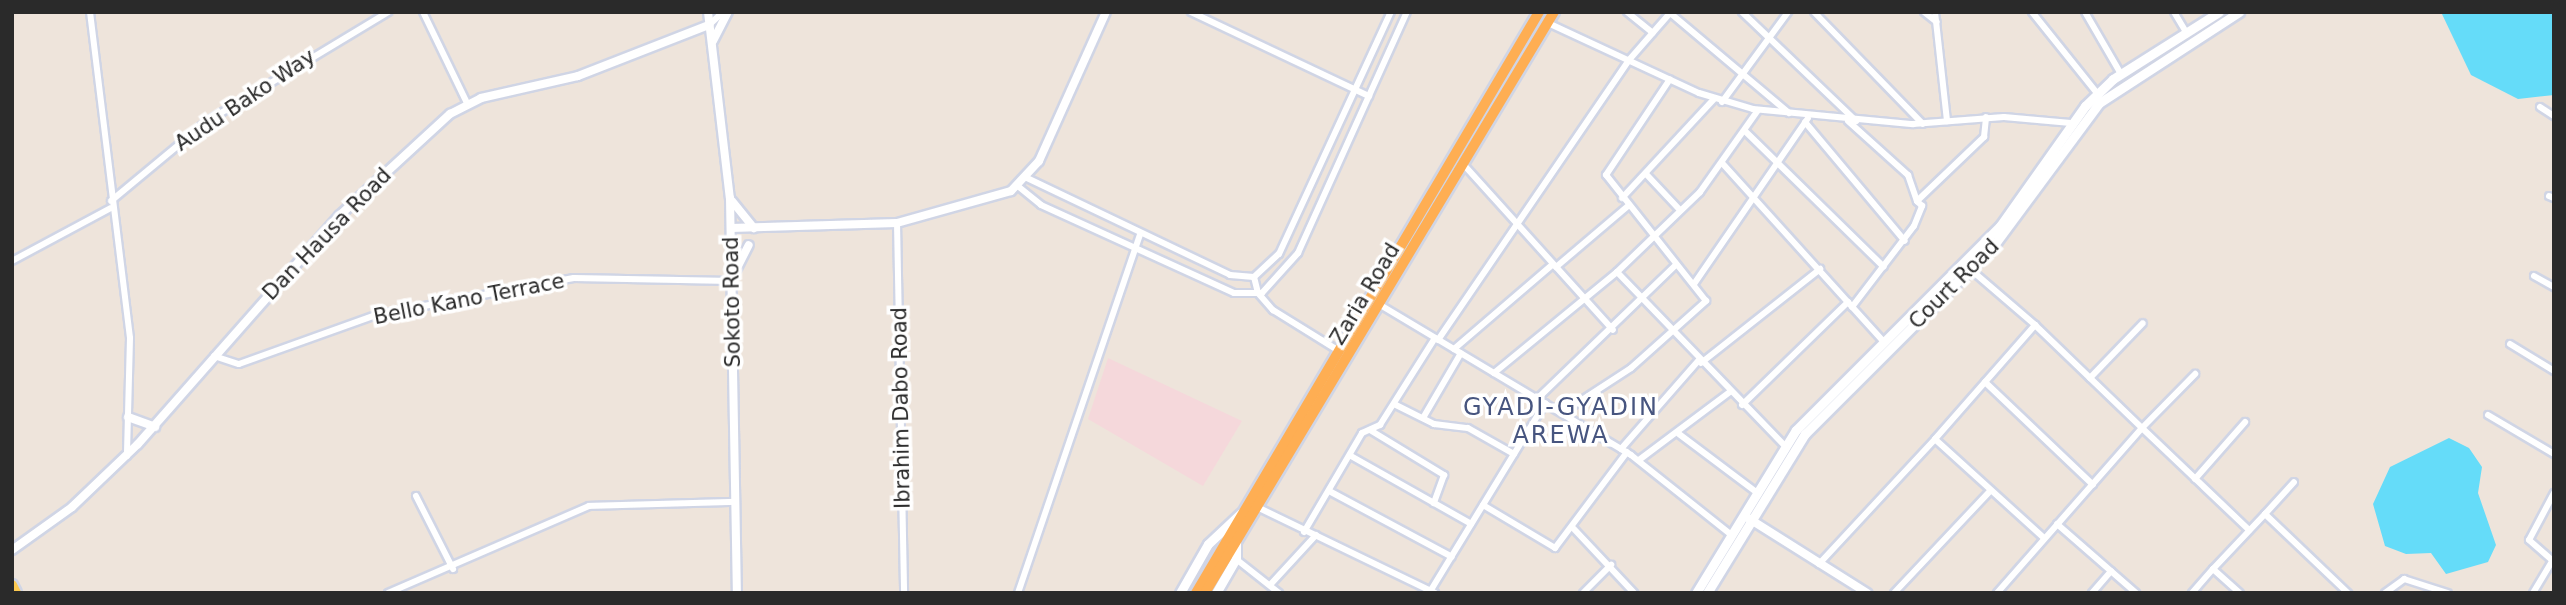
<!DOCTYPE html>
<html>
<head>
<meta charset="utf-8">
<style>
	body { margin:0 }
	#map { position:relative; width:2566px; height:605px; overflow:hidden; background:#eee4db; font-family:"DejaVu Sans",sans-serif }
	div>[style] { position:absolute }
	.medical>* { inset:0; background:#f5d8db }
	.water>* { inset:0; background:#65dcf9 }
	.roads { filter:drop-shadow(2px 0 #d0d5e5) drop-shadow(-2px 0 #d0d5e5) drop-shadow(0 2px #d0d5e5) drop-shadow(0 -2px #d0d5e5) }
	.minor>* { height:6px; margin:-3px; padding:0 3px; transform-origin:3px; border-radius:3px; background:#fff }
	.tertiary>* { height:8px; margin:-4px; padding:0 4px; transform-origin:4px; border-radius:4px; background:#fff }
	.secondary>* { height:9px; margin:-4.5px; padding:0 4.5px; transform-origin:4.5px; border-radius:4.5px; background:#fff }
	.primary>* { height:10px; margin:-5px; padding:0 5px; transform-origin:5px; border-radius:5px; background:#fcc951 }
	.trunk>* { height:10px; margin:-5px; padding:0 5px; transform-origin:5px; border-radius:5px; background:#feae53 }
	span { translate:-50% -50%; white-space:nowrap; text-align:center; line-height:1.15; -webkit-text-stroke:7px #fff; paint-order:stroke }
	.street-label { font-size:21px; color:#2a2a2a }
	.quarter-label { font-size:24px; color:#47557f; letter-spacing:2px }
	.frame { position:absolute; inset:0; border:14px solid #2a2a2a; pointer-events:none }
</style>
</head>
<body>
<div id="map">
	<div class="medical">
		<div style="clip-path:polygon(1108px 358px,1242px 421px,1203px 486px,1088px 419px)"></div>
	</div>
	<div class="water">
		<div style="clip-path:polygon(2441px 12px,2554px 12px,2554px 95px,2518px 99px,2471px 75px)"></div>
		<div style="clip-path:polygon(2449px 438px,2469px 448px,2482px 467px,2478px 493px,2496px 545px,2488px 562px,2446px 574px,2431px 553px,2406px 554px,2385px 546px,2373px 504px,2390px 467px)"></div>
	</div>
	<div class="roads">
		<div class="minor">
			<div style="left:90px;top:12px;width:328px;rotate:83deg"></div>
			<div style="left:130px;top:338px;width:118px;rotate:91.5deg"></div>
			<div style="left:423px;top:12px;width:101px;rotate:64.2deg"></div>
			<div style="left:1191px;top:12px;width:197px;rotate:25.3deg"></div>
			<div style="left:1627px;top:12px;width:33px;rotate:39deg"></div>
			<div style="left:1669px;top:12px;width:157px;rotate:40.1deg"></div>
			<div style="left:1742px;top:12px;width:158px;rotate:43.7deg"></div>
			<div style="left:1814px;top:12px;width:156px;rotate:45.8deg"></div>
			<div style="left:1924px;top:12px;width:16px;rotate:38deg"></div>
			<div style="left:1935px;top:12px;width:110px;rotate:83.7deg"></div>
			<div style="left:2032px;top:12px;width:104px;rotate:51.3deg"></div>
			<div style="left:2085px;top:12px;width:72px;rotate:59.9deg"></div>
			<div style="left:2174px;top:12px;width:23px;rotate:59deg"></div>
			<div style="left:1548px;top:23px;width:166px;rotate:24.9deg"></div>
			<div style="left:1699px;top:93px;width:56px;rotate:16.5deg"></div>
			<div style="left:1753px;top:109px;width:161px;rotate:5.4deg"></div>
			<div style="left:1913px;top:124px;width:91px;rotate:-4.4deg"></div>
			<div style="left:2004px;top:117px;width:67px;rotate:5.1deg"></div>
			<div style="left:709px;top:25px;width:19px;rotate:-43deg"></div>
			<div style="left:1722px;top:102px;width:112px;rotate:-53.7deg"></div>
			<div style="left:2540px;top:107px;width:17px;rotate:33deg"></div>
			<div style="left:1848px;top:121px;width:81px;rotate:42deg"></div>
			<div style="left:1908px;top:175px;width:28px;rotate:71deg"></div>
			<div style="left:1805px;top:122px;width:155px;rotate:50deg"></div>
			<div style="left:1745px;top:131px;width:194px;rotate:44.4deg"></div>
			<div style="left:1723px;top:164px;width:237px;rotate:47.9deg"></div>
			<div style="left:1464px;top:165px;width:222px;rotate:47.9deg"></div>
			<div style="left:1647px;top:175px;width:48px;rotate:46.7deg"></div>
			<div style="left:1027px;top:178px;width:225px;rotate:25.5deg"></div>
			<div style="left:1230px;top:275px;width:24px;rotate:5deg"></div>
			<div style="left:1254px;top:277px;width:34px;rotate:-43deg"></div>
			<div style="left:1279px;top:254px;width:267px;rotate:-65.2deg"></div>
			<div style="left:1019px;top:187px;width:28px;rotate:39deg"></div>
			<div style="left:1041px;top:205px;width:212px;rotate:24.5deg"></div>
			<div style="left:1234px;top:293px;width:28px"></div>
			<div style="left:1262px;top:293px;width:54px;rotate:-48deg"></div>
			<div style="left:1298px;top:253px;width:265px;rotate:-65.7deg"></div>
			<div style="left:2549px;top:196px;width:5px;rotate:22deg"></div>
			<div style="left:1622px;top:198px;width:135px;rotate:-47.1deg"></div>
			<div style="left:111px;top:201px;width:124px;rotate:-39.7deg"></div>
			<div style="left:206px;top:122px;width:213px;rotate:-31.1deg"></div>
			<div style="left:897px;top:223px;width:370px;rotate:88.9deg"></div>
			<div style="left:12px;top:261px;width:112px;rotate:-28.2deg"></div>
			<div style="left:1556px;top:267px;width:94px;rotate:-40.3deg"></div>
			<div style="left:1970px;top:269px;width:86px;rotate:40.7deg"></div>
			<div style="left:1617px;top:272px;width:242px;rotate:46deg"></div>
			<div style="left:2534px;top:276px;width:23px;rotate:29deg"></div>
			<div style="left:1254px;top:277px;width:16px;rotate:76deg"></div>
			<div style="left:1258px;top:293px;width:23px;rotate:49deg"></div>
			<div style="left:1273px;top:310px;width:78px;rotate:31.8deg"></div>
			<div style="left:1694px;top:284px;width:201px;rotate:-55.5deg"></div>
			<div style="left:1382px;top:306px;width:290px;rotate:30.9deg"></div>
			<div style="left:1631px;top:455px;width:125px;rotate:38.5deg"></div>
			<div style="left:1852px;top:307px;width:102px;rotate:-52.6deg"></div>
			<div style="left:1914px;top:226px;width:22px;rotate:-68deg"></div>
			<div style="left:1922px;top:206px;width:7px;rotate:-135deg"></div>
			<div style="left:1917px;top:201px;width:93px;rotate:-43.7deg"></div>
			<div style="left:1984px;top:137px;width:20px;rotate:-84deg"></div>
			<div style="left:1438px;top:340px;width:339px;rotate:-55.7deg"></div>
			<div style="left:1629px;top:60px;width:64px;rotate:-48.8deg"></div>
			<div style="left:2510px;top:344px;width:52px;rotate:31.5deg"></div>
			<div style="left:1454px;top:349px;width:130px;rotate:-40.6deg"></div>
			<div style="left:214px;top:356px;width:26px;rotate:18deg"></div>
			<div style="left:239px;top:364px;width:145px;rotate:-19.7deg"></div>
			<div style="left:376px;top:315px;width:201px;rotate:-10.6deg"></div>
			<div style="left:574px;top:278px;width:158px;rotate:1.1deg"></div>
			<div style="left:1701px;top:363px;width:152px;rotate:-38.3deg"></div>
			<div style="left:1494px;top:373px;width:159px;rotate:-39.4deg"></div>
			<div style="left:1617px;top:272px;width:115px;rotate:-43.9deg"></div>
			<div style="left:1700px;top:192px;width:100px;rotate:-54.7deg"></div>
			<div style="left:2090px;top:378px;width:76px;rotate:-46.1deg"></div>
			<div style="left:1985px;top:382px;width:149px;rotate:43.6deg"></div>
			<div style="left:1537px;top:399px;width:193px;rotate:-44deg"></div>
			<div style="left:1394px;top:404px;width:45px;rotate:26.6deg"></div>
			<div style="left:1434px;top:424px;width:34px;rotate:7deg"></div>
			<div style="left:1468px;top:428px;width:53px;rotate:29.5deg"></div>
			<div style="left:1742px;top:405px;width:148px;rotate:-44.2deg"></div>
			<div style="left:1562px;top:413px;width:82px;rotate:-33.1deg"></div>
			<div style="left:1631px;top:368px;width:101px;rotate:-41.8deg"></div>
			<div style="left:1706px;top:301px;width:161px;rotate:-128.4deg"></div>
			<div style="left:1606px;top:175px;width:115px;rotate:-56.3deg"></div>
			<div style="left:2488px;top:415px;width:77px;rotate:30.6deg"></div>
			<div style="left:1423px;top:418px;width:75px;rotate:-59.7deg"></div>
			<div style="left:1370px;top:430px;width:87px;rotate:31.3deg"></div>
			<div style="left:1444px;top:475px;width:30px;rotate:110deg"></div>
			<div style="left:1679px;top:434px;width:95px;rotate:36.9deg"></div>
			<div style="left:1621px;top:449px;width:118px;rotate:-48.8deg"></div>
			<div style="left:1351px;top:456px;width:138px;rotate:29.5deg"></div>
			<div style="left:1639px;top:460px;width:114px;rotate:-36.8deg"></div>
			<div style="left:2195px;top:479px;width:76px;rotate:-48.7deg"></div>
			<div style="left:1331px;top:492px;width:137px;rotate:28.2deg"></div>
			<div style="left:2554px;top:493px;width:53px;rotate:118deg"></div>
			<div style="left:2529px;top:540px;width:33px;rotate:41deg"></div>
			<div style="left:416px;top:496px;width:82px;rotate:63.1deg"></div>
			<div style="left:1483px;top:505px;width:84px;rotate:30.8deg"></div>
			<div style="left:1555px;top:548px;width:120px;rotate:-53.1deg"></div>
			<div style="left:1255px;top:506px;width:200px;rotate:25.8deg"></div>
			<div style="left:2265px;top:514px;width:43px;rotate:-47.8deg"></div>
			<div style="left:2057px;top:524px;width:105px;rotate:41.1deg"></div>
			<div style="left:1574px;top:529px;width:88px;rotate:46.8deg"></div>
			<div style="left:1304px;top:532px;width:115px;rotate:-59.6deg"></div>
			<div style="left:1362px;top:433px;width:20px;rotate:-24deg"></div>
			<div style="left:1380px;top:425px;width:103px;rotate:-57.7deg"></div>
			<div style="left:2044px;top:538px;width:147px;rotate:-137.8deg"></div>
			<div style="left:1935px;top:439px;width:152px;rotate:-48.7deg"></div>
			<div style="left:2035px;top:325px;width:149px;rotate:43.9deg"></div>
			<div style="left:2142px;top:428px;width:76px;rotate:-45.5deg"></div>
			<div style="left:1236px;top:559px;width:55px;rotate:38.3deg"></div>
			<div style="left:1819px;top:564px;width:171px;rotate:-47.1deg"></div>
			<div style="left:2213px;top:569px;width:76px;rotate:-46.6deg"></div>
			<div style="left:2265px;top:514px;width:115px;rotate:43.6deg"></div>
			<div style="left:1270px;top:585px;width:68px;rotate:-47.4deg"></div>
			<div style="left:1431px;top:590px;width:219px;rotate:-58.6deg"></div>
			<div style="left:388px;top:593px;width:219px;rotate:-23.4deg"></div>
			<div style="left:589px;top:506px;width:146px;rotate:-1.6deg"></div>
			<div style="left:1018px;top:593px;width:378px;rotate:-71.2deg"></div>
			<div style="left:1583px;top:593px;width:40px;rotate:-45deg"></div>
			<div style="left:1894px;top:593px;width:141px;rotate:-46.7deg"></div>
			<div style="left:1997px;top:593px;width:220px;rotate:-48.7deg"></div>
			<div style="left:2142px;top:428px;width:148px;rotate:43.6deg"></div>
			<div style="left:2092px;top:593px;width:29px;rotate:-49deg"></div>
			<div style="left:2192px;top:593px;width:32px;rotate:-49deg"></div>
			<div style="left:2213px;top:569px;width:36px;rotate:42deg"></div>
			<div style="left:2385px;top:593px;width:24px;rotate:-36deg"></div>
			<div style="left:2404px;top:579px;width:46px;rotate:17.7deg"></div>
			<div style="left:2533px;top:593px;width:37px;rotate:-59deg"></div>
		</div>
		<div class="tertiary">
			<div style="left:708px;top:12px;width:187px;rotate:83.3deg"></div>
			<div style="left:730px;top:198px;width:395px;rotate:89deg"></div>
			<div style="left:713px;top:41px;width:33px;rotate:-63deg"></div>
			<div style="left:732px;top:201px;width:35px;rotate:51deg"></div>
			<div style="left:731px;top:228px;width:166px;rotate:-1.7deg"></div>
			<div style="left:897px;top:223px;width:118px;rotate:-15.7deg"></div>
			<div style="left:1011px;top:191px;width:41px;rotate:-47deg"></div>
			<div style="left:1039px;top:161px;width:163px;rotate:-65.8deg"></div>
			<div style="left:735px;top:272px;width:30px;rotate:-63deg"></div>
			<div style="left:128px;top:417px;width:29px;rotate:20deg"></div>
			<div style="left:1748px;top:518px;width:141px;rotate:32.2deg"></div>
			<div style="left:12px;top:550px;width:74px;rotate:-35.6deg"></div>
			<div style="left:72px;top:507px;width:91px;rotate:-43.7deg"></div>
			<div style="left:138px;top:444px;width:304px;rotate:-48.6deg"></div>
			<div style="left:339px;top:216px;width:151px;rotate:-42.6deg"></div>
			<div style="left:450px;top:114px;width:35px;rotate:-27deg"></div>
			<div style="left:481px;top:98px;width:99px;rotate:-12.8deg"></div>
			<div style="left:578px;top:76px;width:141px;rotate:-21.3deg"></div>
		</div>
		<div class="secondary">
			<div style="left:1180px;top:593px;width:56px;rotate:-60.3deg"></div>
			<div style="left:1208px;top:544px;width:45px;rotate:-43.2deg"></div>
			<div style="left:1216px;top:593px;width:39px;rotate:-60deg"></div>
			<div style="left:1236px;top:559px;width:19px;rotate:-90deg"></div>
			<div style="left:1696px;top:593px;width:191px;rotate:-58.5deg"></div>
			<div style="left:1796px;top:430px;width:288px;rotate:-45deg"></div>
			<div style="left:2000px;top:226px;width:147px;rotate:-54.7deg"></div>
			<div style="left:2085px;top:106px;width:39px;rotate:-44deg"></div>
			<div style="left:2113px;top:79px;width:125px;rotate:-32.3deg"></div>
			<div style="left:1707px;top:593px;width:187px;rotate:-58.4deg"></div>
			<div style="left:1805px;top:434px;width:267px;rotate:-45deg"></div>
			<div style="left:1994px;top:245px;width:177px;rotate:-53.5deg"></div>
			<div style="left:2099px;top:103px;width:167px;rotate:-33deg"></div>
		</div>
		<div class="primary">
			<div style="left:12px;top:585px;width:9px;rotate:63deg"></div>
		</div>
		<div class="trunk">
			<div style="left:1196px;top:593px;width:675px;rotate:-59.44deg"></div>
			<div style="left:1205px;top:593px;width:678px;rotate:-59.01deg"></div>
		</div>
	</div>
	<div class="street-label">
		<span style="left:245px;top:100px;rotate:-34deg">Audu Bako Way</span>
		<span style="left:327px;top:234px;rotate:-46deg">Dan Hausa Road</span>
		<span style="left:1954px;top:284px;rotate:-45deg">Court Road</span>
		<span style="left:1365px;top:294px;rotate:-59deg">Zaria Road</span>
		<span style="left:469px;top:299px;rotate:-11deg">Bello Kano Terrace</span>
		<span style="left:732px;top:302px;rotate:-91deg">Sokoto Road</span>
		<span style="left:901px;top:408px;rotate:-91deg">Ibrahim Dabo Road</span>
	</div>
	<div class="quarter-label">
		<span style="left:1561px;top:422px">GYADI-GYADIN<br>AREWA</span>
	</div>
	<div class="frame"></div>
</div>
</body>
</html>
